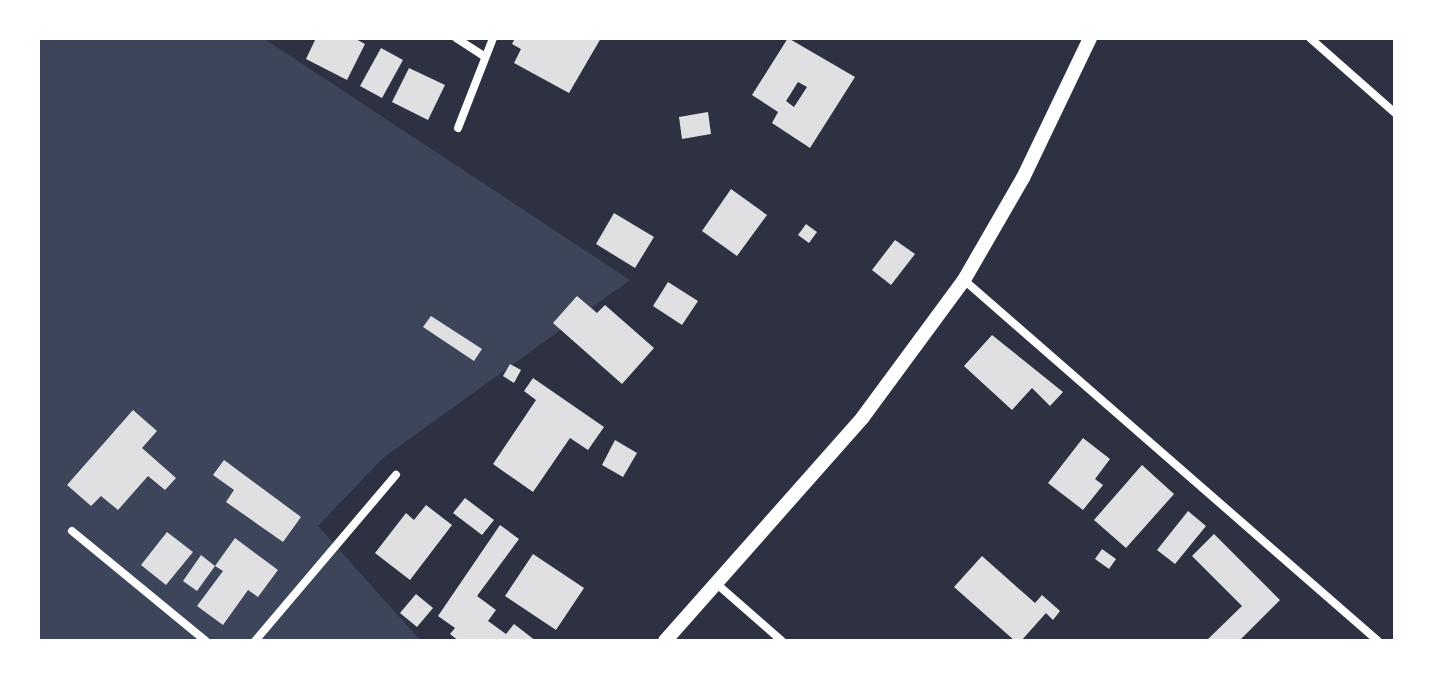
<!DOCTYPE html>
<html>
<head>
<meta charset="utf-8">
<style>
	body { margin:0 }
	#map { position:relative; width:1433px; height:679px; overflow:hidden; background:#2d3142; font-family:"Exo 2",sans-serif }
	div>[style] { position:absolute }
	.green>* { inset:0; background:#3c4559 }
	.building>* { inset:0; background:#e0e0e3 }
	.minor>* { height:8px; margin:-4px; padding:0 4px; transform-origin:4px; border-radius:4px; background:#fff }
	.tertiary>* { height:14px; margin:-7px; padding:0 7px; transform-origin:7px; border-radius:7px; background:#fff }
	span { translate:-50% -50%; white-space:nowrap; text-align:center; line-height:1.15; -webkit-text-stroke:7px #fff; paint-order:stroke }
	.frame { position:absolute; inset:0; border:40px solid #fff; pointer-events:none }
</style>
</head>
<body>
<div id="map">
	<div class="green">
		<div style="clip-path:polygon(38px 38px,263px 38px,630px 280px,383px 458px,318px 526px,421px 641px,38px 641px)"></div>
	</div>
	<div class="building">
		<div style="clip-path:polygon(316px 38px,354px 38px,365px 44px,347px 80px,306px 59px)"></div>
		<div style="clip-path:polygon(515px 38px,601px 38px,569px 93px,514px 63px,521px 49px,512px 44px)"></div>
		<div style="clip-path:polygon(evenodd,788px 38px,855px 77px,810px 148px,772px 123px,778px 112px,752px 95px,788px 38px,798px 82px,807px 87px,794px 107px,786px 101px,798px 82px)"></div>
		<div style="clip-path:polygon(381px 48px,403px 60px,382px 98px,360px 86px)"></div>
		<div style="clip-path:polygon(409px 68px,445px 85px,428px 120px,392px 102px)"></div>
		<div style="clip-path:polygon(708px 112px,711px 134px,682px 139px,679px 117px)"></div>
		<div style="clip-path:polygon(731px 189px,767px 215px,737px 256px,702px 231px)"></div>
		<div style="clip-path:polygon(614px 213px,654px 237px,635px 268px,596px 244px)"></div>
		<div style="clip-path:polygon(806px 224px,817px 232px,809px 243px,798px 235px)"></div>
		<div style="clip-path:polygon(895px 240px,915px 254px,891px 285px,872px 270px)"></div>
		<div style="clip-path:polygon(668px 282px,698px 301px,682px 325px,653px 306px)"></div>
		<div style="clip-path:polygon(577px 296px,597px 313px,605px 305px,654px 348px,622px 384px,553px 323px)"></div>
		<div style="clip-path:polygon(431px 316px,482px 349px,474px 361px,423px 327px)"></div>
		<div style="clip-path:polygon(992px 335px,1063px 392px,1050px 406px,1032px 388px,1012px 410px,964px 366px)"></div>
		<div style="clip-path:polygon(510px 364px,521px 370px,514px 383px,503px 376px)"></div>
		<div style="clip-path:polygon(533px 378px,604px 427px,588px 450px,570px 438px,533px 492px,493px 464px,536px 400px,524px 391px)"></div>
		<div style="clip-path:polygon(133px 410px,157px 431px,142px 448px,176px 478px,165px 490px,148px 476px,118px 510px,101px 496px,91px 506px,67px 485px)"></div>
		<div style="clip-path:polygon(1083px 438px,1110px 459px,1095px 479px,1103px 485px,1083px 510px,1048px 483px)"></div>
		<div style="clip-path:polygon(615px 440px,637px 453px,623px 477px,602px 465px)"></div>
		<div style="clip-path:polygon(224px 460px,301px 517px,283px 542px,226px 502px,234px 490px,213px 475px)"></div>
		<div style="clip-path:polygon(1142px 465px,1174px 494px,1126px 548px,1094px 520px)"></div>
		<div style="clip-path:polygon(465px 498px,494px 520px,482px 535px,453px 513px)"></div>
		<div style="clip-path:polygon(426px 505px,452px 525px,410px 580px,375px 553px,406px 513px,414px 520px)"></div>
		<div style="clip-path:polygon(1188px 511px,1206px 526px,1175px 564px,1157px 550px)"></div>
		<div style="clip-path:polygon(500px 525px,519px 539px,477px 596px,496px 610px,488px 621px,506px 634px,514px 624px,536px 641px,459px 641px,450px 634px,455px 628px,438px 616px)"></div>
		<div style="clip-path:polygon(167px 532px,193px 552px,166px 585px,141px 565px)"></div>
		<div style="clip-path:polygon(1214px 534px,1280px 600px,1239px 641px,1206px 641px,1242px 606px,1192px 556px)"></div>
		<div style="clip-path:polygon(235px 538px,278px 570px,258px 597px,248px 590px,223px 625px,197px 606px,223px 571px,215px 566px)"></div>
		<div style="clip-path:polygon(1102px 549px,1116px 559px,1109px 569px,1095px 559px)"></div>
		<div style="clip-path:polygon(533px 554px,584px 588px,556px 630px,505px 596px)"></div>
		<div style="clip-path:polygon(201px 555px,215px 566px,197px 591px,183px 581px)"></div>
		<div style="clip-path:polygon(982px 556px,1035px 603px,1042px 595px,1060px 611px,1053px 620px,1046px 613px,1021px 641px,1015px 641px,954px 587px)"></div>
		<div style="clip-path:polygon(416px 594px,433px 608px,417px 627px,400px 613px)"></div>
	</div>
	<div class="minor">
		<div style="left:456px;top:38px;width:33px;rotate:33deg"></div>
		<div style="left:1310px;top:38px;width:113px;rotate:41.4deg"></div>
		<div style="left:458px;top:128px;width:97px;rotate:-68.7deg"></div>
		<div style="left:964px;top:280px;width:549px;rotate:41.09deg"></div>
		<div style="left:72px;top:531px;width:173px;rotate:39.4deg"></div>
		<div style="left:718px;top:585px;width:85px;rotate:41.2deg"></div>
		<div style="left:255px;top:641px;width:218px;rotate:-49.7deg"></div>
	</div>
	<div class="tertiary">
		<div style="left:665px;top:641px;width:299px;rotate:-48.5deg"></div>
		<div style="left:863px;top:417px;width:170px;rotate:-53.6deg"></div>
		<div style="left:964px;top:280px;width:118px;rotate:-60deg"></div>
		<div style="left:1023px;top:178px;width:155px;rotate:-64.4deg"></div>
	</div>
	<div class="frame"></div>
</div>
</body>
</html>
